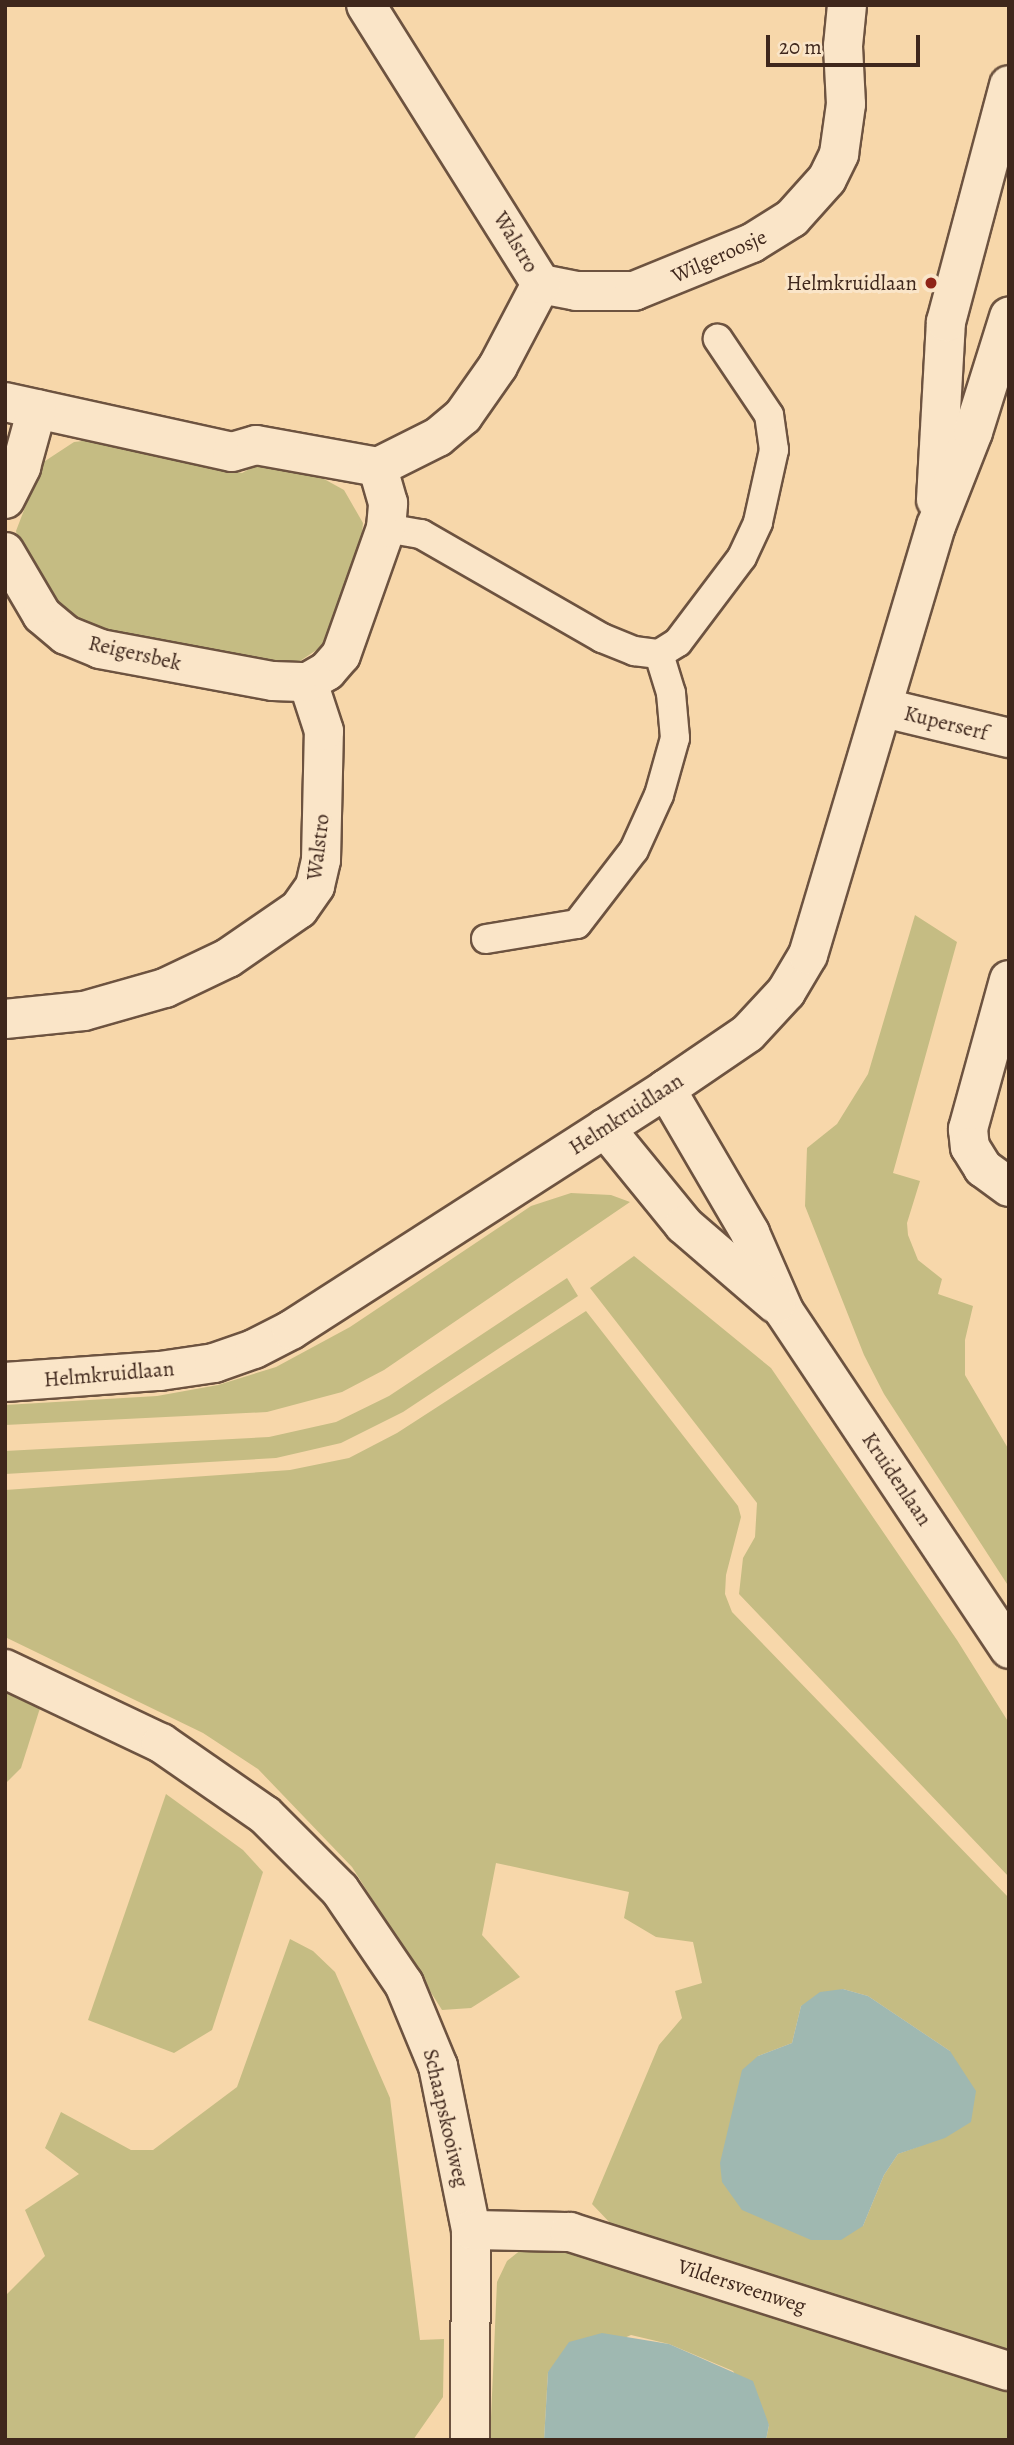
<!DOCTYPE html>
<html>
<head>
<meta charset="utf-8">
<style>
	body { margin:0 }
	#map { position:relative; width:1014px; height:2445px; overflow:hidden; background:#f7d7aa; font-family:Alegreya,serif }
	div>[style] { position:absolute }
	.green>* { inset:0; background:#c5bc83 }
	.water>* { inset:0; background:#9fb8b1 }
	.roads { filter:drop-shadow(2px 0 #6d5340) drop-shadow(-2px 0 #6d5340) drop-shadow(0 2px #6d5340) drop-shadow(0 -2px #6d5340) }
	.lane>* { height:28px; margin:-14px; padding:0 14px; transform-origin:14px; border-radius:14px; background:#fae5c8 }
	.street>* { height:38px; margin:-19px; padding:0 19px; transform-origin:19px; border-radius:19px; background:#fae5c8 }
	.secondary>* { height:38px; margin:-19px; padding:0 19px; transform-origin:19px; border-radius:19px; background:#fae5c8 }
	.dots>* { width:19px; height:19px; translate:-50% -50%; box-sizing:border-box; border:4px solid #fae5c8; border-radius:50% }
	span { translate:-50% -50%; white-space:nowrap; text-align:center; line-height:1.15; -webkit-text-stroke:6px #fae5c8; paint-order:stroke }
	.street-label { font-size:21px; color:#3f271c }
	.poi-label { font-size:21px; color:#3f271c }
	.right { translate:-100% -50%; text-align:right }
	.frame { position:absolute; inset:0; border:7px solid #3f271c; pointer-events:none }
	.scale { position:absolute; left:766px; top:35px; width:154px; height:32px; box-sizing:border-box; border:4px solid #3f271c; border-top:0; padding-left:9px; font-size:21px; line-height:24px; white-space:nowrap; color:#3f271c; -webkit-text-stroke:5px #fae5c8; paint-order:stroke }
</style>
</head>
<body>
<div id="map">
	<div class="green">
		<div style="clip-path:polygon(100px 439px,242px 473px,259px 464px,324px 479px,344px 490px,363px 523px,361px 544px,324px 645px,297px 663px,265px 664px,132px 643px,73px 621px,49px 601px,20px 552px,16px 531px,42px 463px,74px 442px)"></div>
		<div style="clip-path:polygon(915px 915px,957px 942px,893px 1173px,920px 1181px,907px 1223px,908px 1235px,918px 1260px,942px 1279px,938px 1294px,973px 1306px,965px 1340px,965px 1375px,1009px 1450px,1009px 1587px,884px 1394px,864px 1355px,805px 1206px,807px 1148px,837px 1124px,868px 1074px)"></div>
		<div style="clip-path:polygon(571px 1193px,611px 1195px,630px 1202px,384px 1370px,342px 1392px,267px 1412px,5px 1425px,5px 1405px,157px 1396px,218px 1385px,276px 1367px,350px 1327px,531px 1206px)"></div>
		<div style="clip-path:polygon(634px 1256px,771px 1368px,957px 1640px,1009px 1723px,1009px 1877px,739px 1594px,743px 1558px,755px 1537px,757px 1503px,590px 1288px)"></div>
		<div style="clip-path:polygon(567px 1278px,578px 1296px,403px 1412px,341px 1443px,276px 1458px,5px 1474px,5px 1451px,269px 1437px,336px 1422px,389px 1396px)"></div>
		<div style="clip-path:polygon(evenodd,586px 1311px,738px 1506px,741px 1517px,726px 1575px,725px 1594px,732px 1612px,1009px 1898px,1009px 2350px,613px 2226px,592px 2204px,659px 2045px,682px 2018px,675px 1991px,702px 1983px,693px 1942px,656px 1937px,624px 1918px,629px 1892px,496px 1863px,482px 1935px,520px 1977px,471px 2008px,442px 2010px,352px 1867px,258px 1769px,203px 1733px,5px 1637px,5px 1490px,290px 1470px,349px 1458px,397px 1433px,586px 1311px,843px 1989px,868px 1996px,950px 2051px,920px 2146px,898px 2154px,884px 2175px,863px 2226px,758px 2056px,792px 2043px,801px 2006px,843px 1989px)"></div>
		<div style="clip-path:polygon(5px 1690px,41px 1705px,21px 1768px,5px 1784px)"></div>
		<div style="clip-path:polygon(166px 1794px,243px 1850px,263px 1872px,212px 2030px,174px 2053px,88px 2020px)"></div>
		<div style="clip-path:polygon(290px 1939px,313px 1951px,335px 1972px,390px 2098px,420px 2340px,444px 2339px,443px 2397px,413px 2440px,5px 2440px,5px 2296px,45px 2256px,25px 2210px,79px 2174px,45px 2148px,61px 2112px,131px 2150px,153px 2150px,237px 2087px)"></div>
		<div style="clip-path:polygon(547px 2246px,580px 2252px,1009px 2389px,1009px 2440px,766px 2440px,769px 2425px,733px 2371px,669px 2344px,631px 2335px,548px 2372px,544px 2440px,490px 2440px,497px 2282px,507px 2261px,522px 2249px)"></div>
	</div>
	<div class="water">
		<div style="clip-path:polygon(843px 1989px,868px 1996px,950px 2051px,976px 2091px,971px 2122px,945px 2138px,898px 2154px,884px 2175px,863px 2226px,841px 2240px,811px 2240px,742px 2210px,722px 2182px,720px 2163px,742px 2070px,758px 2056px,792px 2043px,801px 2006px,820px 1992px)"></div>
		<div style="clip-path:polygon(602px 2333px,669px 2344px,753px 2381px,769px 2425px,766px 2440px,544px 2440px,548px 2372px,569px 2342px)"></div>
	</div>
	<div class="roads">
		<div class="lane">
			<div style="left:386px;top:528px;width:36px;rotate:10deg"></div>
			<div style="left:421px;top:534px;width:209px;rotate:29.9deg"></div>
			<div style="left:602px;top:638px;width:35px;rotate:22deg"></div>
			<div style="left:634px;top:651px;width:25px;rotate:7deg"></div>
			<div style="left:659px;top:654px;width:22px;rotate:-32deg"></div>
			<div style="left:678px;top:642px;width:106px;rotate:-53deg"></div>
			<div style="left:742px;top:557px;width:38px;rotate:-65deg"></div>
			<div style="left:758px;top:522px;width:74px;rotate:-77.5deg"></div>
			<div style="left:774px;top:450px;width:35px;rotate:-98deg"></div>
			<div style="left:769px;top:415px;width:92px;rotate:-123.9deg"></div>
			<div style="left:486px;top:939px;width:92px;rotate:-9.4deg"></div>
			<div style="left:577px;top:924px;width:93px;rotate:-52.4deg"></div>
			<div style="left:634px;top:850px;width:60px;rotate:-65.6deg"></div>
			<div style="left:659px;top:795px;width:59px;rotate:-74.3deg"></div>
			<div style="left:675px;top:738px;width:45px;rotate:-95.1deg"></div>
			<div style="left:671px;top:693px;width:41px;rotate:-107.1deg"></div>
		</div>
		<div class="street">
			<div style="left:541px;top:284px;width:36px;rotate:11deg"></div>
			<div style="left:576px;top:291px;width:58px"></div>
			<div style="left:634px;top:291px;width:127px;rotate:-22.1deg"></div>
			<div style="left:752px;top:243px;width:47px;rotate:-32deg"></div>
			<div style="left:792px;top:218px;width:52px;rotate:-48.1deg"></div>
			<div style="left:827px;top:179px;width:28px;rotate:-64deg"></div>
			<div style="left:839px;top:154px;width:50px;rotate:-82deg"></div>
			<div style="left:846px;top:104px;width:58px;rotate:-93deg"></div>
			<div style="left:843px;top:46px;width:41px;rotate:-84.4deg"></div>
			<div style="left:5px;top:402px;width:232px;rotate:12.4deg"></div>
			<div style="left:232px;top:452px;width:25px;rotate:-16deg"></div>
			<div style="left:256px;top:445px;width:124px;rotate:10.2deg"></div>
			<div style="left:5px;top:499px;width:36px;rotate:-63deg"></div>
			<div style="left:21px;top:467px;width:60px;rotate:-74.6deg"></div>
			<div style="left:5px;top:552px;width:73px;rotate:59.6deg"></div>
			<div style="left:42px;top:615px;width:31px;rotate:40deg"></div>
			<div style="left:66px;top:635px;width:37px;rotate:22deg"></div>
			<div style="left:100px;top:649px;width:176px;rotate:10.5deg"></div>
			<div style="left:273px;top:681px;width:35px;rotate:2deg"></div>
			<div style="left:884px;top:708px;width:129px;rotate:13.5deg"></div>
			<div style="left:1009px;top:980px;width:155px;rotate:105.4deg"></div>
			<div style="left:968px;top:1129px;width:18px;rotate:84deg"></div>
			<div style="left:970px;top:1147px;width:25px;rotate:58deg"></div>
			<div style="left:983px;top:1168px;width:32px;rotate:36deg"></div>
			<div style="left:5px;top:1019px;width:79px;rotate:-5.8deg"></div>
			<div style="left:84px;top:1011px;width:84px;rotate:-15.9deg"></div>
			<div style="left:165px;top:988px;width:70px;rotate:-25.5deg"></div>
			<div style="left:228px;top:958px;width:86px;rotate:-34.6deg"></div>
			<div style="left:299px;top:909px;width:28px;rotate:-55deg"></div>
			<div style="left:315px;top:886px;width:27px;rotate:-77deg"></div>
			<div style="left:321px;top:860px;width:129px;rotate:-88.7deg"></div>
			<div style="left:324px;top:731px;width:52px;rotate:-108.1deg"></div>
			<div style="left:308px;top:682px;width:22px;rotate:-30deg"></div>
			<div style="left:327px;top:671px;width:21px;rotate:-49deg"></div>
			<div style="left:341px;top:655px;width:135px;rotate:-70.5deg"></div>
			<div style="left:386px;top:528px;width:25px;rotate:-85deg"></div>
			<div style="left:388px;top:503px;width:37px;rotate:-106deg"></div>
			<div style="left:378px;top:467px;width:67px;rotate:-26.6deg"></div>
			<div style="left:438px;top:437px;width:33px;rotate:-40deg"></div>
			<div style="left:463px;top:416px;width:61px;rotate:-55deg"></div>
			<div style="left:498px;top:366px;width:93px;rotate:-62.3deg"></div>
			<div style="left:541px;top:284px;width:329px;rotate:-122.1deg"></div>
			<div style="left:5px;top:1669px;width:173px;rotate:25.4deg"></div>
			<div style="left:161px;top:1743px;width:126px;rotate:34.7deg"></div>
			<div style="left:265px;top:1815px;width:106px;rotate:45deg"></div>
			<div style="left:340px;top:1890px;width:114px;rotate:55.8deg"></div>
			<div style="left:404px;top:1984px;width:89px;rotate:67.5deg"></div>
			<div style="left:438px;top:2066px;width:167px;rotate:78.6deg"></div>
			<div style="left:471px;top:2230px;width:210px;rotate:90.3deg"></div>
			<div style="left:471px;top:2230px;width:99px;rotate:1.2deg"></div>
			<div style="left:570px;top:2232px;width:460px;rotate:17.6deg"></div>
		</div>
		<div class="secondary">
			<div style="left:936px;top:500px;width:178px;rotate:-86.8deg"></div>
			<div style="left:946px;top:322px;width:245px;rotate:-75.1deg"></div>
			<div style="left:666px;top:1089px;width:167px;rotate:59.7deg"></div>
			<div style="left:750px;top:1233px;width:85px;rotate:66.4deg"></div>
			<div style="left:784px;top:1311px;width:406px;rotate:56.3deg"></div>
			<div style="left:605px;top:1128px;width:125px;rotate:50.8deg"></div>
			<div style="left:684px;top:1225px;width:121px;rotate:40.7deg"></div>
			<div style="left:5px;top:1382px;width:155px;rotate:-4.1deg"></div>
			<div style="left:160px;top:1371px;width:55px;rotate:-8.4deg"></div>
			<div style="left:214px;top:1363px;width:42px;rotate:-19.3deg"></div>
			<div style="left:254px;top:1349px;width:42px;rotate:-27.2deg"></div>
			<div style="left:291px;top:1330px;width:446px;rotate:-32.7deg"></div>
			<div style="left:666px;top:1089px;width:99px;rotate:-34.3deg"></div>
			<div style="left:748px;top:1033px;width:56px;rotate:-47.2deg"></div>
			<div style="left:786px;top:992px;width:43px;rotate:-59.3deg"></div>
			<div style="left:808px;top:955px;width:448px;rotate:-73.4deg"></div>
			<div style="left:936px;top:526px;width:101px;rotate:-68.5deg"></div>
			<div style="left:973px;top:432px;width:121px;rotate:-72.6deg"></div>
		</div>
	</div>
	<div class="dots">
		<div style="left:931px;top:283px;background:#8f2418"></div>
	</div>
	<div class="street-label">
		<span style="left:516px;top:242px;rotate:59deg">Walstro</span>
		<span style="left:719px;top:256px;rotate:-24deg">Wilgeroosje</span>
		<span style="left:135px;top:653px;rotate:13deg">Reigersbek</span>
		<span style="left:946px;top:723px;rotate:14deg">Kuperserf</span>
		<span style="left:318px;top:847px;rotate:-83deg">Walstro</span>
		<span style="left:626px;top:1114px;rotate:-33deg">Helmkruidlaan</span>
		<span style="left:109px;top:1374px;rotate:-5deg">Helmkruidlaan</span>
		<span style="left:897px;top:1479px;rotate:56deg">Kruidenlaan</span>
		<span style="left:446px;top:2118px;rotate:77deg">Schaapskooiweg</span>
		<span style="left:742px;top:2286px;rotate:18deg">Vildersveenweg</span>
	</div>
	<div class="poi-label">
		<span class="right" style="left:917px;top:283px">Helmkruidlaan</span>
	</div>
	<div class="frame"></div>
	<div class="scale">20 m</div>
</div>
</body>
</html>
